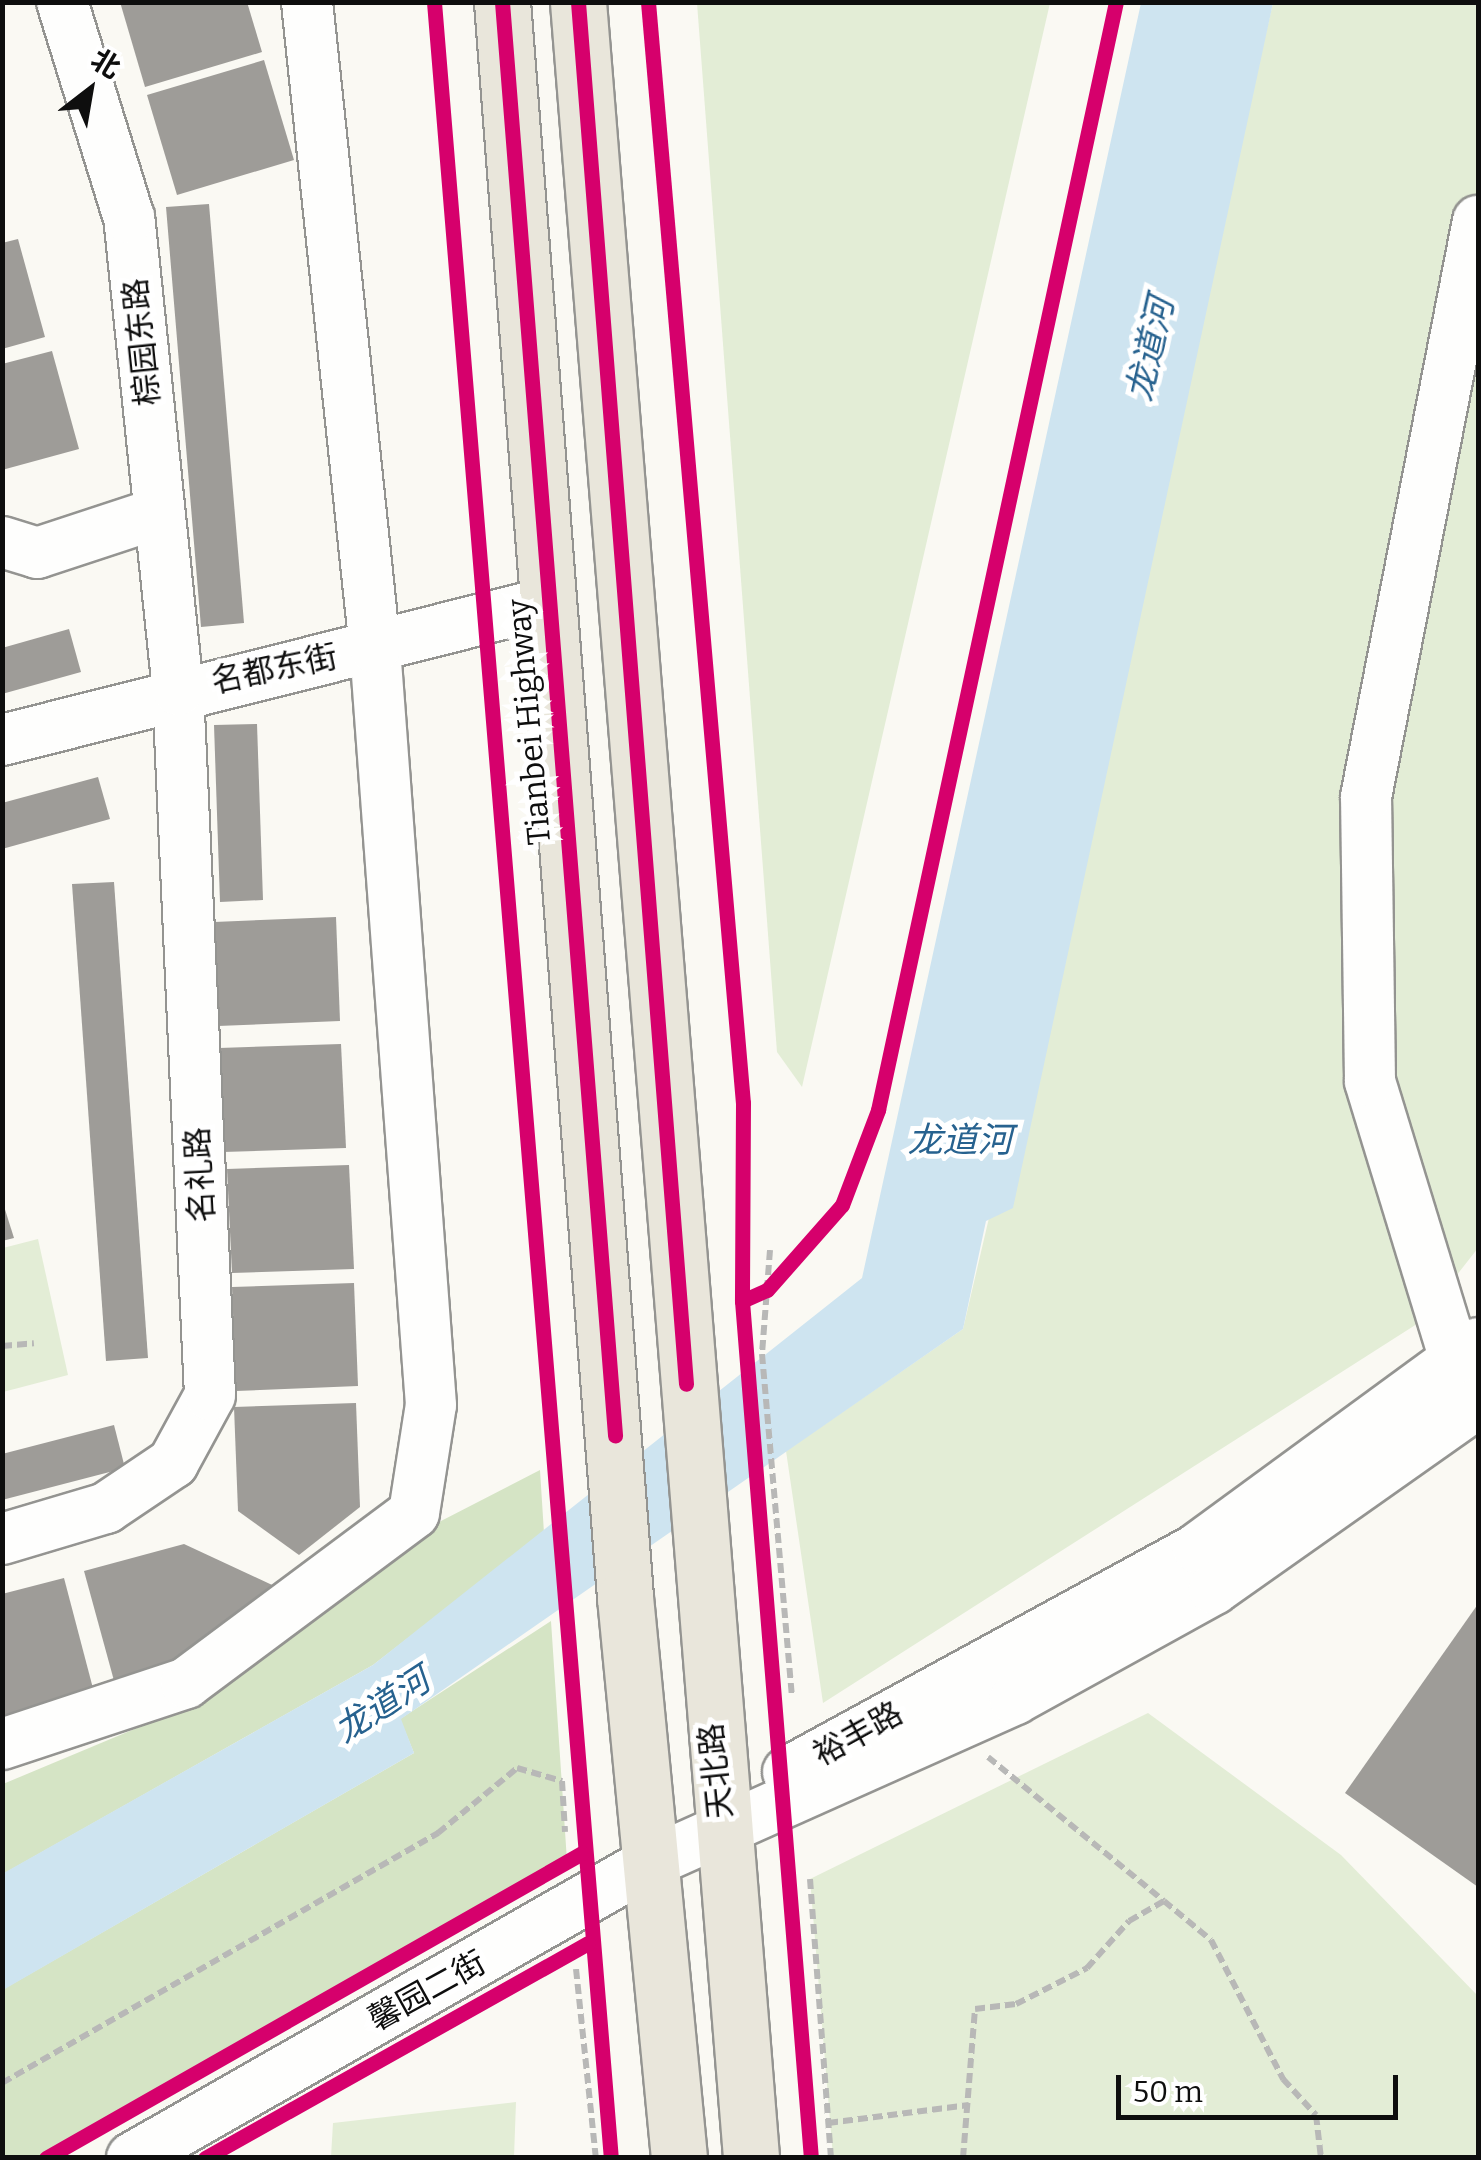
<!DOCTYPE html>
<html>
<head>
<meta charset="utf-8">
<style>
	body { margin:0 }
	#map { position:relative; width:1481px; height:2160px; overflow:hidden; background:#faf9f3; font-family:Bitter,"Noto Sans SC",serif }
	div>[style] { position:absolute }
	.green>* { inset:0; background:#e3edd6 }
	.forest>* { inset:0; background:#d5e4c5 }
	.water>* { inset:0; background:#cee4f0 }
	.building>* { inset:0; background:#9e9c98 }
	.path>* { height:6px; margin-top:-3px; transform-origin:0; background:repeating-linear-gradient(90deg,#b8b8b7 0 10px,transparent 0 15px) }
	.roads { filter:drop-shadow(2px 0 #949491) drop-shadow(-2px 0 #949491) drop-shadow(0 2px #949491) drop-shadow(0 -2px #949491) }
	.minor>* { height:50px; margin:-25px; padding:0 25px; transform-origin:25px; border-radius:25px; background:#fefefd }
	.major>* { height:55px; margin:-27.5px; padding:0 27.5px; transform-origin:27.5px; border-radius:27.5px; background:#e9e6db }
	.cycleway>* { height:15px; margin:-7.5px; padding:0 7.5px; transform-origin:7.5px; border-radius:7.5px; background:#d6006c }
	span { translate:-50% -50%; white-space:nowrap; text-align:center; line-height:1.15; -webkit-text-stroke:10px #fff; paint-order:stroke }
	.street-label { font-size:32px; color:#0e0e0e }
	.water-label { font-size:35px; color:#27628f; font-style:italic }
	.frame { position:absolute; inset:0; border:5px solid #0e0e0e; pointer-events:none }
	.north { position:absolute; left:40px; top:40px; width:100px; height:100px; -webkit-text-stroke:8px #fff; paint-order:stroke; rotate:31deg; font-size:28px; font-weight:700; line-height:40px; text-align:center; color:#0e0e0e }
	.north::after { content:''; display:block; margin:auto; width:35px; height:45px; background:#0e0e0e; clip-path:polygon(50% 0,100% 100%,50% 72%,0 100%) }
	.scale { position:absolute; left:1116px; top:2075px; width:282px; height:45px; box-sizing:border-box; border:5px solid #0e0e0e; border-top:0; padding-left:12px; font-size:30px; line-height:35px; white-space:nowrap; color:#0e0e0e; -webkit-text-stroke:8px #fff; paint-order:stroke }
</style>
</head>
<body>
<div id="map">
	<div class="green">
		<div style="clip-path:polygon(697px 3px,1050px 3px,802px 1087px,777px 1052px)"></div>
		<div style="clip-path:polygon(1273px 3px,1478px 3px,1478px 1248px,1420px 1322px,823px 1703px,786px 1451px,963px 1329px)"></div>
		<div style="clip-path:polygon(38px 1239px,68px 1375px,3px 1392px,3px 1248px)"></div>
		<div style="clip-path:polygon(1148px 1713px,1341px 1855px,1478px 1996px,1478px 2157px,833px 2157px,810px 1879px)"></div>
		<div style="clip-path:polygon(516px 2102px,514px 2157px,331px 2157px,333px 2123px)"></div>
	</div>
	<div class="forest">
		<div style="clip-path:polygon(540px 1470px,544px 1533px,373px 1665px,3px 1874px,3px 1784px,156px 1720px,441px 1521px)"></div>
		<div style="clip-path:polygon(551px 1621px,567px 1861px,46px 2157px,3px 2157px,2px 1990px,414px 1753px,400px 1719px)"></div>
	</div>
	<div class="water">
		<div style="clip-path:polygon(1141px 3px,1273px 3px,1013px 1208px,986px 1221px,963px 1329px,401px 1719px,414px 1753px,3px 1990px,2px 1874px,373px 1665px,862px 1278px)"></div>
	</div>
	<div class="building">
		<div style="clip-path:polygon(120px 2px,247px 2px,262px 52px,145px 87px)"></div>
		<div style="clip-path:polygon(264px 60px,294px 160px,177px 195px,147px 95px)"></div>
		<div style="clip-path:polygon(209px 204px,244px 623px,201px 627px,166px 207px)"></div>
		<div style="clip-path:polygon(18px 239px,45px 337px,2px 349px,2px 243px)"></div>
		<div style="clip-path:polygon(52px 351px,79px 449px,2px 470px,2px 364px)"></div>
		<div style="clip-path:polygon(69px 629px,81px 672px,2px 694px,2px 648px)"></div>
		<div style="clip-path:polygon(257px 724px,263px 900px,220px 902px,214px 725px)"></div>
		<div style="clip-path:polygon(98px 777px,110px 819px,2px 849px,2px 803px)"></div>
		<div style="clip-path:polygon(114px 882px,148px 1358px,106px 1361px,72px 884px)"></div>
		<div style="clip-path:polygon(336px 917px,340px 1021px,218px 1026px,214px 922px)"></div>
		<div style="clip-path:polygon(341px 1044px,346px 1148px,223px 1152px,219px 1048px)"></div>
		<div style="clip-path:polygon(349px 1165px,354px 1269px,232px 1273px,227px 1169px)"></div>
		<div style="clip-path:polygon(2px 1200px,14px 1238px,2px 1241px)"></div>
		<div style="clip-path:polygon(354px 1283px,358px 1386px,236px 1391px,232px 1287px)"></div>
		<div style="clip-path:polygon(356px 1403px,360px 1507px,299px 1555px,238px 1511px,234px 1407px)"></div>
		<div style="clip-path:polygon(114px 1425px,125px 1468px,2px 1500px,2px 1454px)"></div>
		<div style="clip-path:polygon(184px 1544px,285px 1591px,210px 1651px,116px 1688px,84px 1571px)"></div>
		<div style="clip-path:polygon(64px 1578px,95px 1696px,2px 1721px,2px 1594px)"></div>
		<div style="clip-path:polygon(1478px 1604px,1478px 1887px,1345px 1793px)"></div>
	</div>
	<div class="path">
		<div style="left:770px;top:1250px;width:104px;rotate:94.4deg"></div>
		<div style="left:762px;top:1354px;width:344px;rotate:85deg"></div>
		<div style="left:2px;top:1346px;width:32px;rotate:-5deg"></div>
		<div style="left:988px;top:1757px;width:227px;rotate:39.3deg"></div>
		<div style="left:810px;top:1879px;width:280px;rotate:85.7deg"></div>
		<div style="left:576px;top:1969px;width:190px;rotate:84deg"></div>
		<div style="left:2px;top:2083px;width:503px;rotate:-29.83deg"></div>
		<div style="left:438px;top:1833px;width:102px;rotate:-39.4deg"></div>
		<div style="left:517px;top:1768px;width:47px;rotate:16.1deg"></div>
		<div style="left:562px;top:1781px;width:51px;rotate:86.6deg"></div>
		<div style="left:828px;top:2123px;width:142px;rotate:-7.3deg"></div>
		<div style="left:963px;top:2158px;width:149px;rotate:-85.4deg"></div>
		<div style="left:975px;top:2009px;width:41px;rotate:-7deg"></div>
		<div style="left:1016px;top:2004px;width:80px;rotate:-26.9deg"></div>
		<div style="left:1087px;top:1968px;width:63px;rotate:-48.2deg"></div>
		<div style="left:1129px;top:1921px;width:40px;rotate:-29.7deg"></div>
		<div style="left:1164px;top:1901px;width:61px;rotate:39.7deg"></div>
		<div style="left:1211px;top:1940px;width:157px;rotate:62.6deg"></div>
		<div style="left:1283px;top:2079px;width:49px;rotate:47.5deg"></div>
		<div style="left:1316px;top:2115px;width:43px;rotate:83.4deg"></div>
	</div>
	<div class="roads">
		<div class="minor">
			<div style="left:2px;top:542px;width:37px;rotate:17deg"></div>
			<div style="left:37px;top:553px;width:128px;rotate:-18.2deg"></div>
			<div style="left:2px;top:740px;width:561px;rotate:-14.14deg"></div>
			<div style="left:1457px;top:1366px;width:298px;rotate:-107deg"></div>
			<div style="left:1370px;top:1081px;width:284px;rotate:-90.8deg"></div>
			<div style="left:1366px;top:797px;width:587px;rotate:-79deg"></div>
			<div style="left:2px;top:1539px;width:109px;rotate:-16.6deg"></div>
			<div style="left:106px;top:1508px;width:81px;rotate:-33.9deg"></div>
			<div style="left:173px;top:1463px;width:77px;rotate:-61.4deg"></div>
			<div style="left:210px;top:1395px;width:706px;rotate:-92.6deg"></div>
			<div style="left:178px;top:690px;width:475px;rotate:-95.9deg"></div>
			<div style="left:129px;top:218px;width:226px;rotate:-107.2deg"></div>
			<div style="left:2px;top:1744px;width:194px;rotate:-18.3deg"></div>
			<div style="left:186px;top:1683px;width:284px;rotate:-36.7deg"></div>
			<div style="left:414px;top:1513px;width:109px;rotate:-81.1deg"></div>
			<div style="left:431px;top:1405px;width:759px;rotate:-94.23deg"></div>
			<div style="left:375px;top:648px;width:650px;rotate:-96.01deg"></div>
			<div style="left:788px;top:1772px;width:467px;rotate:-28.6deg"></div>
			<div style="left:1198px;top:1548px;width:347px;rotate:-36.2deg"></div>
			<div style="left:132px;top:2158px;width:597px;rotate:-29.7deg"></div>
			<div style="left:651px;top:1862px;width:399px;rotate:-24.1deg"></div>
			<div style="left:1015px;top:1699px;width:227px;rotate:-28.9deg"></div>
			<div style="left:1214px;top:1589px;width:323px;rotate:-35.2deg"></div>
		</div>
		<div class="major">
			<div style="left:502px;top:2px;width:1600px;rotate:85.59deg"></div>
			<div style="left:625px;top:1597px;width:564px;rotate:84.5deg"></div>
			<div style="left:578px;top:2px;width:2163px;rotate:85.41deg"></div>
		</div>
	</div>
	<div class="cycleway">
		<div style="left:434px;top:2px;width:2163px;rotate:85.31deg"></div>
		<div style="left:502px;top:2px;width:1438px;rotate:85.49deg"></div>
		<div style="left:578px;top:2px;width:1386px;rotate:85.53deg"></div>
		<div style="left:648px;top:2px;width:1105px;rotate:85.07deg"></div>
		<div style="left:743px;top:1103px;width:198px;rotate:90.3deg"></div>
		<div style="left:742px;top:1301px;width:860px;rotate:85.4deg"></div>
		<div style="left:742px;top:1301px;width:27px;rotate:-24deg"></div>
		<div style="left:767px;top:1290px;width:113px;rotate:-48.6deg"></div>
		<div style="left:842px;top:1205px;width:102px;rotate:-69.2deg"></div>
		<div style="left:878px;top:1110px;width:1133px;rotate:-77.88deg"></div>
		<div style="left:46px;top:2158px;width:617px;rotate:-29.64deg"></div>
		<div style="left:205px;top:2158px;width:439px;rotate:-29.3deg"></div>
	</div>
	<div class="street-label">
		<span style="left:142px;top:342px;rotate:-96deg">棕园东路</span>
		<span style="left:274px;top:669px;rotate:-12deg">名都东街</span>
		<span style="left:529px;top:722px;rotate:-95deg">Tianbei Highway</span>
		<span style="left:200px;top:1175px;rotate:-93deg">名礼路</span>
		<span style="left:858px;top:1734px;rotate:-29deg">裕丰路</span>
		<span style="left:716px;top:1771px;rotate:-96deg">天北路</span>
		<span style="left:427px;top:1991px;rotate:-29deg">馨园二街</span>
	</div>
	<div class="water-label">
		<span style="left:1150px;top:349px;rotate:-77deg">龙道河</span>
		<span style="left:960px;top:1140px">龙道河</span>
		<span style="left:382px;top:1705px;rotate:-33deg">龙道河</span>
	</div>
	<div class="frame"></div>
	<div class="north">北</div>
	<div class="scale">50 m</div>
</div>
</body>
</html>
